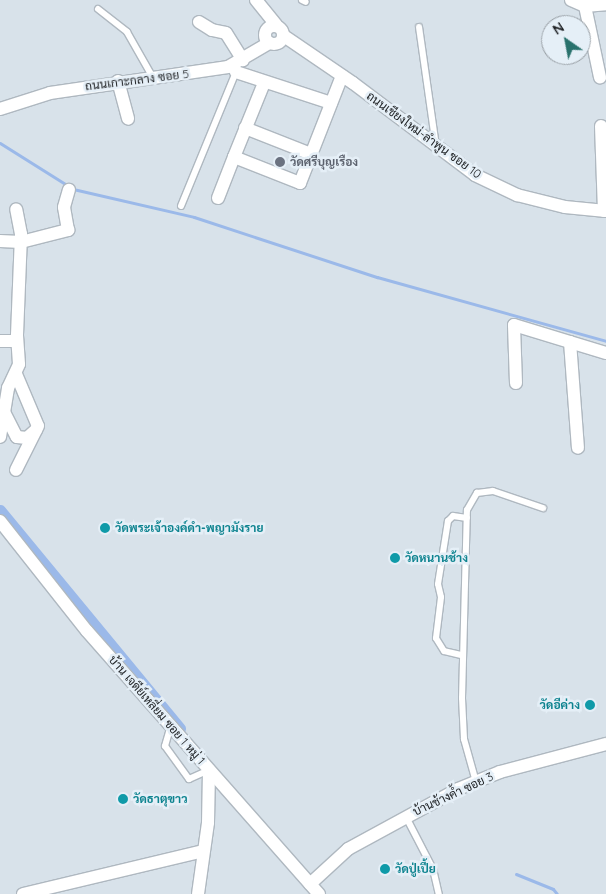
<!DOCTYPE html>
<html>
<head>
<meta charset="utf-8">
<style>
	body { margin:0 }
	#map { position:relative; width:606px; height:894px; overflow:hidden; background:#d8e2ea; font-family:Quicksand,Sarabun,sans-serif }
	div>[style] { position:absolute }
	.stream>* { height:3px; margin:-1.5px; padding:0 1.5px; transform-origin:1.5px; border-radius:1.5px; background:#9bb9e9 }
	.canal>* { height:11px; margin:-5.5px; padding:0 5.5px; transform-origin:5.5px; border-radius:5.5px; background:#9bb9e9 }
	.roads { filter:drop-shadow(1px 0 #afb8c0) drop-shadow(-1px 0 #afb8c0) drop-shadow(0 1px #afb8c0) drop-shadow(0 -1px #afb8c0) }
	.service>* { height:6px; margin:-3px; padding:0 3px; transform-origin:3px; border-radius:3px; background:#fff }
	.minor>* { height:12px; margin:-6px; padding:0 6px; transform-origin:6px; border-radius:6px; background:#fff }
	.minor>.ring { margin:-6px; padding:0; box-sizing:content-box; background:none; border:12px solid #fff; border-radius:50% }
	.dots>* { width:14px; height:14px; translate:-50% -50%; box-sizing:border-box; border:2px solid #e5eff7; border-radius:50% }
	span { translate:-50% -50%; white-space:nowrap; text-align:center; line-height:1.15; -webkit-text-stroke:5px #e5eff7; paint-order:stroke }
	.street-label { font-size:12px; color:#212427 }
	.worship-label { font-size:12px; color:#5b616d; font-weight:700 }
	.left { translate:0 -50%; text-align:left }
	.culture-label { font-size:12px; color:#0d838f; font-weight:700 }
	.right { translate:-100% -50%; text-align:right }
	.north { position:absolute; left:541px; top:15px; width:50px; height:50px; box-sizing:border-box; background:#e5eff7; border:1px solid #979ea4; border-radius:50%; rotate:327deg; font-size:14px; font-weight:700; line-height:20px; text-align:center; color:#212427 }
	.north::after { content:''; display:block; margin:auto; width:18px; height:22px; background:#29726d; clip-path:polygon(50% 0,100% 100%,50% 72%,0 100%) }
</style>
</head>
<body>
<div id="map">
	<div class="stream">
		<div style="left:0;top:143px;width:86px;rotate:32.2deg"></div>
		<div style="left:73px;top:189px;width:124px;rotate:13deg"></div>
		<div style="left:194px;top:217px;width:193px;rotate:18.2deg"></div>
		<div style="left:377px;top:277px;width:238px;rotate:15.6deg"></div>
		<div style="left:516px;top:874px;width:40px;rotate:22deg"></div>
		<div style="left:553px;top:889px;width:6px;rotate:51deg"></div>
	</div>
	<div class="canal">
		<div style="left:0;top:510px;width:283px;rotate:50.5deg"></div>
	</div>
	<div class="roads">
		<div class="service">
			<div style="left:302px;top:0;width:4px;rotate:27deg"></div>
			<div style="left:98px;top:9px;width:37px;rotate:38deg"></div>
			<div style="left:127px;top:32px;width:51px;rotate:60.4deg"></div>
			<div style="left:419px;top:27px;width:120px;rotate:81.9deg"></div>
			<div style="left:181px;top:206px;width:145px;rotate:-67.7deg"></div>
			<div style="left:461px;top:655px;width:17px;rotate:-167deg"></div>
			<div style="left:444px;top:651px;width:15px;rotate:-122deg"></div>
			<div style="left:436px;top:638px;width:41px;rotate:-83deg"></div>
			<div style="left:441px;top:597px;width:13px;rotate:-103deg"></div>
			<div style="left:438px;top:584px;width:64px;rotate:-81deg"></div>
			<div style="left:448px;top:521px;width:7px;rotate:-45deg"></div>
			<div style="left:453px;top:516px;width:14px;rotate:8deg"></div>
			<div style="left:171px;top:725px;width:22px;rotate:106deg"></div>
			<div style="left:165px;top:746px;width:41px;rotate:54deg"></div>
			<div style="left:189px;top:779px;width:22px;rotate:-24deg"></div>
			<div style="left:476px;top:782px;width:45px;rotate:-105.6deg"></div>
			<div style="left:464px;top:739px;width:41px;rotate:-92.8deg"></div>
			<div style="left:462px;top:698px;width:188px;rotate:-88.5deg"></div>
			<div style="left:467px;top:510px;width:20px;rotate:-60deg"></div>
			<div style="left:477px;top:493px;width:16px;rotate:-7deg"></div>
			<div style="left:493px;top:491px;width:53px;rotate:18.8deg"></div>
			<div style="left:406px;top:817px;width:59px;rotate:62.6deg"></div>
			<div style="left:433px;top:869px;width:26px;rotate:77deg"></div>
		</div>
		<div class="minor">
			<div style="left:256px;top:0;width:32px;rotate:51deg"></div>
			<div style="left:571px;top:0;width:15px;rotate:23deg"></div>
			<div style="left:585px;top:6px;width:21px;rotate:-5deg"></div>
			<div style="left:585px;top:6px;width:73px;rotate:78.1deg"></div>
			<div style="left:199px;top:22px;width:15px;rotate:32deg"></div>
			<div style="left:212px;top:30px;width:14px;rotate:12deg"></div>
			<div style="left:226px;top:33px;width:32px;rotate:58deg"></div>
			<div class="ring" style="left:265px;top:26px;width:6px;height:6px"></div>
			<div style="left:284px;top:36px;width:83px;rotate:34.3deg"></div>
			<div style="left:353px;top:83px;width:153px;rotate:37deg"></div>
			<div style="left:475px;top:175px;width:47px;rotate:25.5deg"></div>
			<div style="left:517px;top:195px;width:49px;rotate:14deg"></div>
			<div style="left:565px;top:207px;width:41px;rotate:5.6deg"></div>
			<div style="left:236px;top:72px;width:100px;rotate:18.1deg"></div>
			<div style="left:118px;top:81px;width:39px;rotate:75deg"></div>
			<div style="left:264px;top:83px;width:80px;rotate:112.1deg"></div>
			<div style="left:234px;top:157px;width:71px;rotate:21.5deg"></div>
			<div style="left:300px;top:183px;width:115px;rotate:-68.6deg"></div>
			<div style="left:0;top:109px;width:52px;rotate:-17.7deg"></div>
			<div style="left:50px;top:93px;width:180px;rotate:-8.3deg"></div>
			<div style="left:228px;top:67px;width:48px;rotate:-30.3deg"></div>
			<div style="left:601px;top:126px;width:85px;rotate:88deg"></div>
			<div style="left:245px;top:128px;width:71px;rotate:21.5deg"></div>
			<div style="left:218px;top:198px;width:44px;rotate:-68.7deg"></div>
			<div style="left:0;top:241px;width:21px;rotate:3deg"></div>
			<div style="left:21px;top:242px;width:49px;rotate:-14.3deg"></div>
			<div style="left:68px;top:230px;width:23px;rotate:-100deg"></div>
			<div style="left:64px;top:207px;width:18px;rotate:-74deg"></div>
			<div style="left:0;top:341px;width:17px"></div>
			<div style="left:570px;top:342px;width:106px;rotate:85.7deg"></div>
			<div style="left:16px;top:374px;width:56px;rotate:67.1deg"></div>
			<div style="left:38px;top:426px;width:49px;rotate:116.6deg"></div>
			<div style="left:516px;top:383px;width:58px;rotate:-92deg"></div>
			<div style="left:514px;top:325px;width:96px;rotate:16.9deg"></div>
			<div style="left:4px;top:412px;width:28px;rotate:63deg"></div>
			<div style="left:17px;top:437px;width:10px;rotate:6deg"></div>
			<div style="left:27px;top:438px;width:12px;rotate:-42deg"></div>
			<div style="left:0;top:437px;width:50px;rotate:-80.7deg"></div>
			<div style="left:8px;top:388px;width:26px;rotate:-65deg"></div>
			<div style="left:19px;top:364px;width:29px;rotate:-94deg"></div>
			<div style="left:17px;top:335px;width:101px;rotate:-87.7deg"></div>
			<div style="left:21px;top:234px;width:25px;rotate:-101deg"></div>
			<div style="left:0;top:521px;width:140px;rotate:51.7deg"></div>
			<div style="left:87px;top:631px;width:351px;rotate:48.6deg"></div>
			<div style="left:310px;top:884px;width:52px;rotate:-42.6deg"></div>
			<div style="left:348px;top:849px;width:125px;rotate:-28.6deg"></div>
			<div style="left:458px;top:789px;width:45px;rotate:-22deg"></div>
			<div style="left:500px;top:772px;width:110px;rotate:-14.8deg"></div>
			<div style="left:23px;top:894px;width:185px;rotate:-13.4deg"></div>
			<div style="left:198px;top:894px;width:72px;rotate:-82deg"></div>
			<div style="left:208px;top:823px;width:53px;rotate:-88.9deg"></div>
		</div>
	</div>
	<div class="dots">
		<div style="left:280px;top:162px;background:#6b7280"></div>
		<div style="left:105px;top:528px;background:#0f9aa8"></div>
		<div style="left:395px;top:558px;background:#0f9aa8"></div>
		<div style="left:590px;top:705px;background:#0f9aa8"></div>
		<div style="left:123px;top:799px;background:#0f9aa8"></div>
		<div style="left:385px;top:869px;background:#0f9aa8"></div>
	</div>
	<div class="street-label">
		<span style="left:137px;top:80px;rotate:-7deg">ถนนเกาะกลาง ซอย 5</span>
		<span style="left:424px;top:135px;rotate:36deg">ถนนเชียงใหม่-ลำพูน ซอย 10</span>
		<span style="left:157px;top:710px;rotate:49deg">บ้าน เจดีย์เหลี่ยม ซอย 1 หมู่ 1</span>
		<span style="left:453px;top:794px;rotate:-25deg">บ้านช้างค้ำ ซอย 3</span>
	</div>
	<div class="worship-label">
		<span class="left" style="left:290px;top:162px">วัดศรีบุญเรือง</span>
	</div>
	<div class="culture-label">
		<span class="left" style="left:115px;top:528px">วัดพระเจ้าองค์ดำ-พญามังราย</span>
		<span class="left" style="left:405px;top:558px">วัดหนานช้าง</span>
		<span class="right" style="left:580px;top:705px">วัดอีค่าง</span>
		<span class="left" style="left:133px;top:799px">วัดธาตุขาว</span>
		<span class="left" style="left:395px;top:869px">วัดปู่เปี้ย</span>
	</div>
	<div class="north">N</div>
</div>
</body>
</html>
